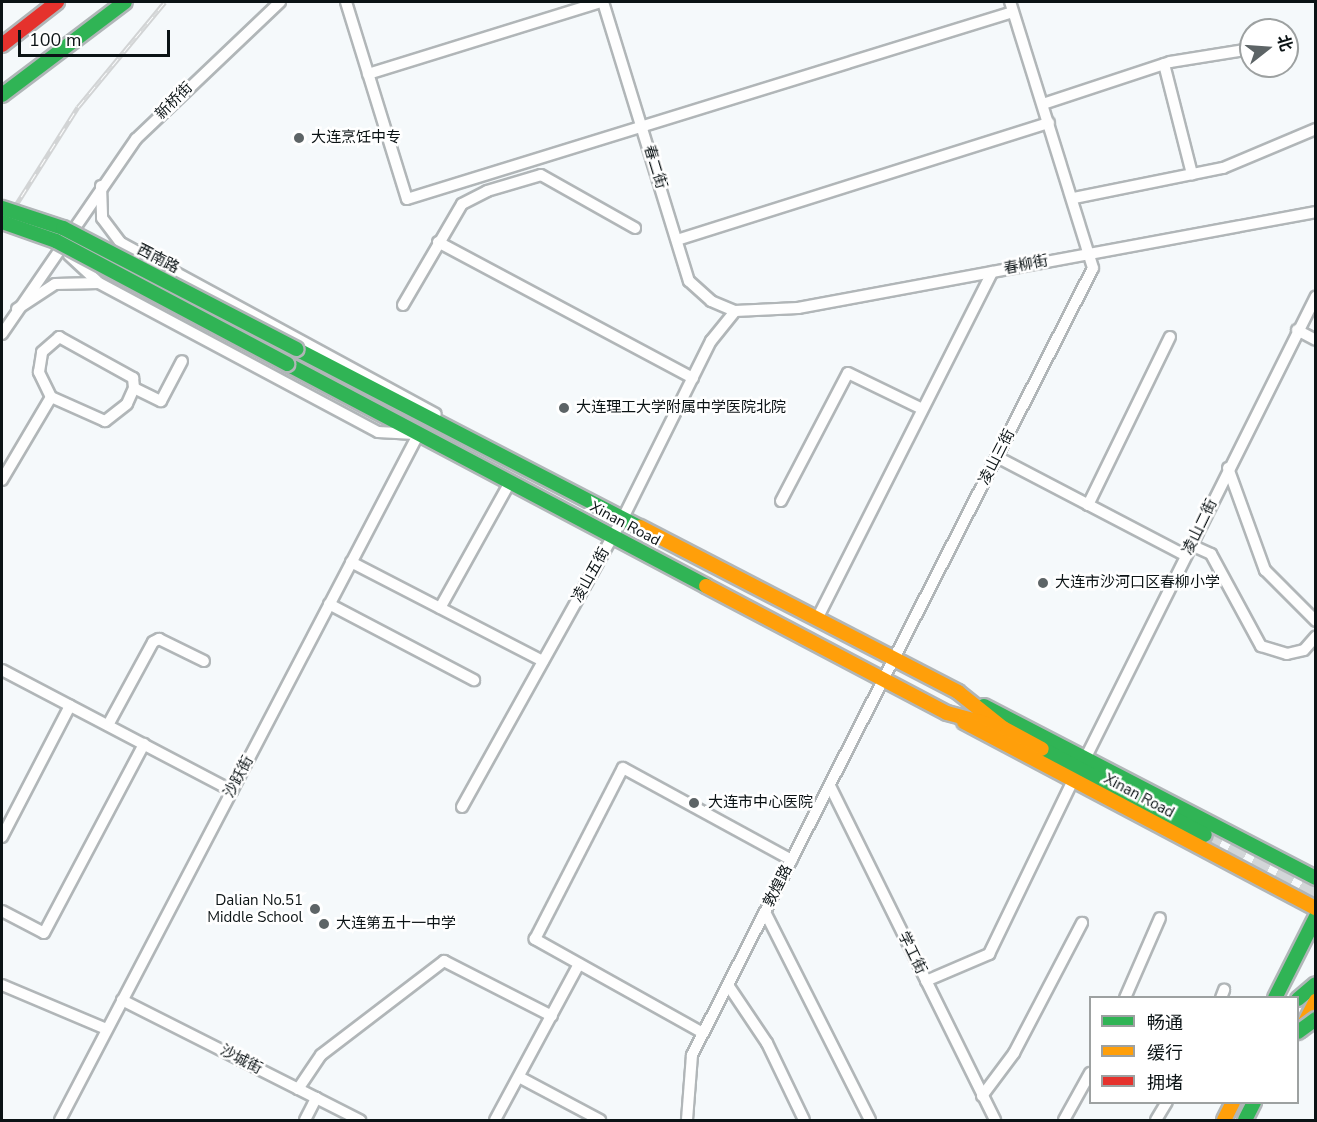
<!DOCTYPE html>
<html>
<head>
<meta charset="utf-8">
<style>
	body { margin:0 }
	#map { position:relative; width:1317px; height:1122px; overflow:hidden; background:#f5f9fb; font-family:"Nunito Sans","Noto Sans SC",sans-serif }
	div>[style] { position:absolute }
	.primary-tunnel>* { height:18px; margin-top:-9px; transform-origin:0; background:repeating-linear-gradient(90deg,#d2d6d8 0 18px,transparent 0 27px) }
	.roads { filter:drop-shadow(2px 0 #b1b6b8) drop-shadow(-2px 0 #b1b6b8) drop-shadow(0 2px #b1b6b8) drop-shadow(0 -2px #b1b6b8) }
	.street>* { height:10px; margin:-5px; padding:0 5px; transform-origin:5px; border-radius:5px; background:#fefefe }
	.fast>* { height:14px; margin:-7px; padding:0 7px; transform-origin:7px; border-radius:7px; background:#30b455 }
	.slow>* { height:14px; margin:-7px; padding:0 7px; transform-origin:7px; border-radius:7px; background:#ff9f0a }
	.jam>* { height:14px; margin:-7px; padding:0 7px; transform-origin:7px; border-radius:7px; background:#e5322d }
	.rail>* { height:5px; margin-top:-2.5px; transform-origin:0; background:repeating-linear-gradient(90deg,#fff 0 9px,#d2d4d5 0 18px); box-sizing:border-box; border-block:2px solid #d2d4d5 }
	.bridges { filter:drop-shadow(2px 0 #b1b6b8) drop-shadow(-2px 0 #b1b6b8) drop-shadow(0 2px #b1b6b8) drop-shadow(0 -2px #b1b6b8) }
	.fast-bridge>* { height:14px; margin:-7px; padding:0 7px; transform-origin:7px; border-radius:7px; background:#30b455 }
	.dots>* { width:16px; height:16px; translate:-50% -50%; box-sizing:border-box; border:3px solid #fff; border-radius:50% }
	span { translate:-50% -50%; white-space:nowrap; text-align:center; line-height:1.15; -webkit-text-stroke:5px #fff; paint-order:stroke }
	.street-label { font-size:15px; color:#0b1315 }
	.poi-label { font-size:15px; color:#0b1315 }
	.left { translate:0 -50%; text-align:left }
	.right { translate:-100% -50%; text-align:right }
	.frame { position:absolute; inset:0; border:3px solid #0b1315; pointer-events:none }
	.legend { position:absolute; left:1089px; top:996px; width:210px; height:108px; box-sizing:border-box; background:#fff; border:2px solid #9da1a1; margin:0; padding:8px 10px; list-style:none; font-size:18px; color:#0b1315 }
	.legend li { display:flex; align-items:center; gap:12px; height:30px }
	.legend b { width:30px; border:2px solid #9da1a1 }
	.north { position:absolute; left:1239px; top:18px; width:60px; height:60px; box-sizing:border-box; background:#fff; border:2px solid #9da1a1; border-radius:50%; rotate:73deg; font-size:16px; font-weight:700; line-height:24px; text-align:center; color:#0b1315 }
	.north::after { content:''; display:block; margin:auto; width:21px; height:27px; background:#5d6466; clip-path:polygon(50% 0,100% 100%,50% 72%,0 100%) }
	.scale { position:absolute; left:18px; top:30px; width:152px; height:27px; box-sizing:border-box; border:3px solid #0b1315; border-top:0; padding-left:8px; font-size:18px; line-height:21px; white-space:nowrap; color:#0b1315; -webkit-text-stroke:4px #fff; paint-order:stroke }
</style>
</head>
<body>
<div id="map">
	<div class="primary-tunnel">
		<div style="left:1205px;top:835px;width:125px;rotate:27.6deg"></div>
	</div>
	<div class="roads">
		<div class="street">
			<div style="left:346px;top:2px;width:206px;rotate:72.8deg"></div>
			<div style="left:407px;top:199px;width:634px;rotate:-17.15deg"></div>
			<div style="left:603px;top:2px;width:292px;rotate:72.9deg"></div>
			<div style="left:689px;top:281px;width:30px;rotate:42deg"></div>
			<div style="left:711px;top:301px;width:26px;rotate:23deg"></div>
			<div style="left:735px;top:311px;width:63px;rotate:-2.7deg"></div>
			<div style="left:798px;top:308px;width:527px;rotate:-10.5deg"></div>
			<div style="left:1164px;top:64px;width:114px;rotate:75.7deg"></div>
			<div style="left:368px;top:74px;width:243px;rotate:-17.2deg"></div>
			<div style="left:1043px;top:104px;width:134px;rotate:-18.3deg"></div>
			<div style="left:1170px;top:62px;width:82px;rotate:-9.1deg"></div>
			<div style="left:101px;top:186px;width:32px;rotate:88deg"></div>
			<div style="left:102px;top:218px;width:31px;rotate:53deg"></div>
			<div style="left:121px;top:243px;width:358px;rotate:28.5deg"></div>
			<div style="left:1074px;top:198px;width:152px;rotate:-11.4deg"></div>
			<div style="left:1223px;top:168px;width:101px;rotate:-22.8deg"></div>
			<div style="left:677px;top:240px;width:390px;rotate:-17.5deg"></div>
			<div style="left:438px;top:242px;width:289px;rotate:28.1deg"></div>
			<div style="left:69px;top:255px;width:38px;rotate:43deg"></div>
			<div style="left:403px;top:305px;width:117px;rotate:-59.7deg"></div>
			<div style="left:462px;top:204px;width:28px;rotate:-27deg"></div>
			<div style="left:487px;top:191px;width:56px;rotate:-16.5deg"></div>
			<div style="left:541px;top:175px;width:108px;rotate:29.4deg"></div>
			<div style="left:17px;top:309px;width:45px;rotate:-33.3deg"></div>
			<div style="left:55px;top:284px;width:44px;rotate:-1.3deg"></div>
			<div style="left:99px;top:283px;width:316px;rotate:28.1deg"></div>
			<div style="left:378px;top:432px;width:37px;rotate:3deg"></div>
			<div style="left:1297px;top:330px;width:21px;rotate:28deg"></div>
			<div style="left:2px;top:334px;width:237px;rotate:-55.5deg"></div>
			<div style="left:136px;top:139px;width:199px;rotate:-43.6deg"></div>
			<div style="left:134px;top:388px;width:17px;rotate:114deg"></div>
			<div style="left:127px;top:404px;width:28px;rotate:142deg"></div>
			<div style="left:105px;top:421px;width:59px;rotate:-156deg"></div>
			<div style="left:51px;top:397px;width:28px;rotate:-116deg"></div>
			<div style="left:39px;top:372px;width:20px;rotate:-81deg"></div>
			<div style="left:42px;top:352px;width:23px;rotate:-41deg"></div>
			<div style="left:59px;top:337px;width:85px;rotate:29deg"></div>
			<div style="left:133px;top:378px;width:10px;rotate:84deg"></div>
			<div style="left:134px;top:388px;width:30px;rotate:26deg"></div>
			<div style="left:161px;top:401px;width:45px;rotate:-62.3deg"></div>
			<div style="left:997px;top:457px;width:213px;rotate:27.6deg"></div>
			<div style="left:1228px;top:468px;width:109px;rotate:70.1deg"></div>
			<div style="left:1265px;top:570px;width:72px;rotate:45deg"></div>
			<div style="left:2px;top:480px;width:96px;rotate:-59.4deg"></div>
			<div style="left:781px;top:501px;width:144px;rotate:-62.4deg"></div>
			<div style="left:848px;top:373px;width:82px;rotate:25.9deg"></div>
			<div style="left:1088px;top:505px;width:187px;rotate:-64deg"></div>
			<div style="left:1191px;top:545px;width:22px;rotate:24deg"></div>
			<div style="left:1211px;top:554px;width:105px;rotate:61.5deg"></div>
			<div style="left:1261px;top:646px;width:27px;rotate:17deg"></div>
			<div style="left:1287px;top:654px;width:17px;rotate:-13deg"></div>
			<div style="left:1304px;top:650px;width:18px;rotate:-49deg"></div>
			<div style="left:351px;top:562px;width:216px;rotate:27.3deg"></div>
			<div style="left:329px;top:604px;width:164px;rotate:27.7deg"></div>
			<div style="left:440px;top:608px;width:144px;rotate:-60.9deg"></div>
			<div style="left:817px;top:619px;width:389px;rotate:-63.2deg"></div>
			<div style="left:2px;top:670px;width:260px;rotate:27.7deg"></div>
			<div style="left:108px;top:725px;width:94px;rotate:-61.5deg"></div>
			<div style="left:153px;top:642px;width:7px;rotate:-27deg"></div>
			<div style="left:159px;top:639px;width:50px;rotate:26.1deg"></div>
			<div style="left:1085px;top:759px;width:517px;rotate:-63.48deg"></div>
			<div style="left:830px;top:786px;width:373px;rotate:63.7deg"></div>
			<div style="left:462px;top:807px;width:331px;rotate:-60.9deg"></div>
			<div style="left:623px;top:518px;width:198px;rotate:-63.6deg"></div>
			<div style="left:711px;top:341px;width:38px;rotate:-51deg"></div>
			<div style="left:2px;top:837px;width:148px;rotate:-62.6deg"></div>
			<div style="left:2px;top:911px;width:47px;rotate:27.6deg"></div>
			<div style="left:44px;top:933px;width:214px;rotate:-62.1deg"></div>
			<div style="left:765px;top:912px;width:233px;rotate:63.2deg"></div>
			<div style="left:926px;top:981px;width:69px;rotate:-23.2deg"></div>
			<div style="left:989px;top:954px;width:193px;rotate:-64.2deg"></div>
			<div style="left:2px;top:985px;width:111px;rotate:22.9deg"></div>
			<div style="left:728px;top:985px;width:70px;rotate:56.1deg"></div>
			<div style="left:767px;top:1043px;width:85px;rotate:64.3deg"></div>
			<div style="left:1125px;top:998px;width:87px;rotate:-66.4deg"></div>
			<div style="left:1221px;top:998px;width:9px;rotate:-69deg"></div>
			<div style="left:122px;top:1000px;width:267px;rotate:26.8deg"></div>
			<div style="left:703px;top:1033px;width:193px;rotate:-150.8deg"></div>
			<div style="left:535px;top:939px;width:192px;rotate:-62.8deg"></div>
			<div style="left:623px;top:768px;width:192px;rotate:28.6deg"></div>
			<div style="left:519px;top:1077px;width:92px;rotate:28deg"></div>
			<div style="left:298px;top:1089px;width:41px;rotate:-55.9deg"></div>
			<div style="left:321px;top:1055px;width:155px;rotate:-37.4deg"></div>
			<div style="left:444px;top:961px;width:121px;rotate:27deg"></div>
			<div style="left:982px;top:1096px;width:54px;rotate:-53.3deg"></div>
			<div style="left:1014px;top:1053px;width:147px;rotate:-62.4deg"></div>
			<div style="left:60px;top:1120px;width:775px;rotate:-62.41deg"></div>
			<div style="left:305px;top:1120px;width:25px;rotate:-63deg"></div>
			<div style="left:495px;top:1120px;width:177px;rotate:-61.7deg"></div>
			<div style="left:687px;top:1120px;width:65px;rotate:-85.6deg"></div>
			<div style="left:692px;top:1055px;width:883px;rotate:-63deg"></div>
			<div style="left:1093px;top:268px;width:279px;rotate:-107.3deg"></div>
			<div style="left:1064px;top:1120px;width:54px;rotate:-61deg"></div>
			<div style="left:1156px;top:1120px;width:21px;rotate:-59deg"></div>
		</div>
		<div class="fast">
			<div style="left:2px;top:95px;width:154px;rotate:-37.1deg"></div>
			<div style="left:296px;top:349px;width:387px;rotate:27.4deg"></div>
			<div style="left:287px;top:364px;width:474px;rotate:27.9deg"></div>
			<div style="left:984px;top:706px;width:374px;rotate:27.4deg"></div>
			<div style="left:1042px;top:749px;width:184px;rotate:27.8deg"></div>
			<div style="left:1275px;top:998px;width:91px;rotate:-63.2deg"></div>
			<div style="left:1298px;top:999px;width:23px;rotate:-40deg"></div>
			<div style="left:1245px;top:1120px;width:20px;rotate:-63deg"></div>
		</div>
		<div class="slow">
			<div style="left:640px;top:527px;width:358px;rotate:27.4deg"></div>
			<div style="left:958px;top:692px;width:58px;rotate:38.7deg"></div>
			<div style="left:1003px;top:728px;width:44px;rotate:28.3deg"></div>
			<div style="left:706px;top:586px;width:272px;rotate:27.8deg"></div>
			<div style="left:947px;top:713px;width:50px;rotate:15.2deg"></div>
			<div style="left:964px;top:722px;width:398px;rotate:27.9deg"></div>
			<div style="left:1301px;top:1030px;width:33px;rotate:-63deg"></div>
			<div style="left:1224px;top:1120px;width:20px;rotate:-63deg"></div>
		</div>
		<div class="jam">
			<div style="left:2px;top:45px;width:70px;rotate:-38deg"></div>
		</div>
	</div>
	<div class="rail">
		<div style="left:2px;top:227px;width:142px;rotate:-57.7deg"></div>
		<div style="left:78px;top:107px;width:136px;rotate:-50.4deg"></div>
	</div>
	<div class="bridges">
		<div class="fast-bridge">
			<div style="left:2px;top:208px;width:64px;rotate:18.2deg"></div>
			<div style="left:63px;top:228px;width:263px;rotate:27.4deg"></div>
			<div style="left:2px;top:222px;width:57px;rotate:19.4deg"></div>
			<div style="left:56px;top:241px;width:262px;rotate:28deg"></div>
			<div style="left:1298px;top:1032px;width:22px;rotate:-36deg"></div>
		</div>
	</div>
	<div class="dots">
		<div style="left:299px;top:138px;background:#5d6466"></div>
		<div style="left:564px;top:408px;background:#5d6466"></div>
		<div style="left:1043px;top:583px;background:#5d6466"></div>
		<div style="left:694px;top:803px;background:#5d6466"></div>
		<div style="left:315px;top:909px;background:#5d6466"></div>
		<div style="left:324px;top:924px;background:#5d6466"></div>
	</div>
	<div class="street-label">
		<span style="left:174px;top:101px;rotate:-45deg">新桥街</span>
		<span style="left:655px;top:167px;rotate:73deg">春二街</span>
		<span style="left:158px;top:259px;rotate:27deg">西南路</span>
		<span style="left:1026px;top:265px;rotate:-11deg">春柳街</span>
		<span style="left:997px;top:457px;rotate:-63deg">凌山三街</span>
		<span style="left:625px;top:524px;rotate:28deg">Xinan Road</span>
		<span style="left:1200px;top:527px;rotate:-64deg">凌山二街</span>
		<span style="left:591px;top:575px;rotate:-61deg">凌山五街</span>
		<span style="left:239px;top:777px;rotate:-62deg">沙跃街</span>
		<span style="left:1139px;top:796px;rotate:28deg">Xinan Road</span>
		<span style="left:778px;top:886px;rotate:-63deg">敦煌路</span>
		<span style="left:912px;top:953px;rotate:64deg">学工街</span>
		<span style="left:241px;top:1060px;rotate:27deg">沙城街</span>
	</div>
	<div class="poi-label">
		<span class="left" style="left:311px;top:138px">大连烹饪中专</span>
		<span class="left" style="left:576px;top:408px">大连理工大学附属中学医院北院</span>
		<span class="left" style="left:1055px;top:583px">大连市沙河口区春柳小学</span>
		<span class="left" style="left:708px;top:803px">大连市中心医院</span>
		<span class="right" style="left:303px;top:909px">Dalian No.51<br>Middle School</span>
		<span class="left" style="left:336px;top:924px">大连第五十一中学</span>
	</div>
	<div class="frame"></div>
	<ul class="legend">
	<li><b style="height:8px;background:#30b455"></b>畅通</li>
	<li><b style="height:8px;background:#ff9f0a"></b>缓行</li>
	<li><b style="height:8px;background:#e5322d"></b>拥堵</li>
	</ul>
	<div class="north">北</div>
	<div class="scale">100 m</div>
</div>
</body>
</html>
